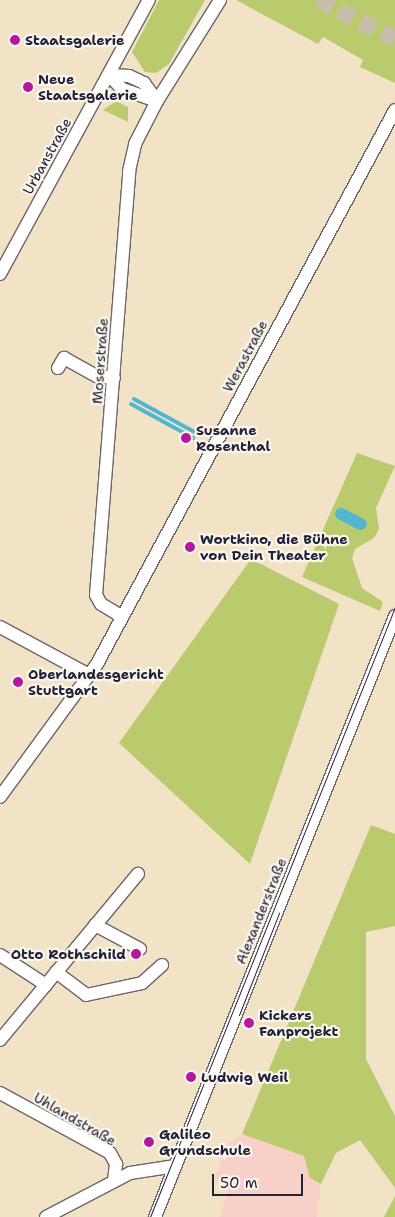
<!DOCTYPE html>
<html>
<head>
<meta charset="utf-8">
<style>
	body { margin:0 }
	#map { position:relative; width:395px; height:1217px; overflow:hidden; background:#f2e3c7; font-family:"Shantell Sans",sans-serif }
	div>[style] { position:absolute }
	.built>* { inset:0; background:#f7d1c8 }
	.green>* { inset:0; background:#bacb6d }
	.stream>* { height:4px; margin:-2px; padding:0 2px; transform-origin:2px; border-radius:2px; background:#52b6d0 }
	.canal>* { height:12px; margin:-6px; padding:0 6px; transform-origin:6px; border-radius:6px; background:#52b6d0 }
	.major-tunnel>* { height:16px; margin-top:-8px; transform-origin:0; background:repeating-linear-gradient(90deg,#c8bcab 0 16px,transparent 0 24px) }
	.roads { filter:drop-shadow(1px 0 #6b666c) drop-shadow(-1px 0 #6b666c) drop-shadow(0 1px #6b666c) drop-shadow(0 -1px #6b666c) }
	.minor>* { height:12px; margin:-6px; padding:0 6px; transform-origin:6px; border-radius:6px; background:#fff }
	.tram>* { height:1px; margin:-0.5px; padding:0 0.5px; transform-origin:0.5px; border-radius:0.5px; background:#22223b }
	.dots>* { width:14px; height:14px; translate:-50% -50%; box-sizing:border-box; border:2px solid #fbf7ec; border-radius:50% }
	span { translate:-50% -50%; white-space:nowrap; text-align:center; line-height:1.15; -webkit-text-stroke:4.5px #fbf7ec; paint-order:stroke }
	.poi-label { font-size:14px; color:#22223b; font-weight:700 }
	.left { translate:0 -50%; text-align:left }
	.right { translate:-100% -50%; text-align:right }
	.street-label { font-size:14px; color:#22223b }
	.scale { position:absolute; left:212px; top:1174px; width:91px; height:22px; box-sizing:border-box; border:2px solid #22223b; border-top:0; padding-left:6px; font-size:15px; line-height:18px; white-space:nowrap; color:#22223b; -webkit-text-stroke:4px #fbf7ec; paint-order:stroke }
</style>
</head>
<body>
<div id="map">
	<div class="built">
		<div style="clip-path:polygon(242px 1134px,304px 1156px,310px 1178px,321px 1184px,317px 1217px,220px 1217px,229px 1185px,214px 1179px,228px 1143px)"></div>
	</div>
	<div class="green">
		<div style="clip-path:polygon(159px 0,205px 0,169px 64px,156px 73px,145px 72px,132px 52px)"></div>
		<div style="clip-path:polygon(236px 0,395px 0,395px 83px,360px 67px,363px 60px,323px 37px,318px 44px)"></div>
		<div style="clip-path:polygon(116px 101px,128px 107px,128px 122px,103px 110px)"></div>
		<div style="clip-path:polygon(357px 453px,395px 466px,376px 508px,379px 529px,374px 538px,355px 549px,352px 558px,362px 588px,383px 602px,380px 611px,302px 577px)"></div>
		<div style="clip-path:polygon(251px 559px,339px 604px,250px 864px,119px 743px)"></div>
		<div style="clip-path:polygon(371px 825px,395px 834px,395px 926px,366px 932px,366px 1059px,395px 1116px,395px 1188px,360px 1140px,336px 1153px,321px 1184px,310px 1178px,304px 1156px,242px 1134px)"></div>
		<div style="clip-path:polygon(395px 1196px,395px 1217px,384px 1217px)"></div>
	</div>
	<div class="stream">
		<div style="left:134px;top:399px;width:71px;rotate:28.7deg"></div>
		<div style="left:131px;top:404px;width:71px;rotate:28.7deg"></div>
	</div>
	<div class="canal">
		<div style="left:341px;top:514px;width:22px;rotate:27deg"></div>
	</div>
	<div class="major-tunnel">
		<div style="left:318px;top:0;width:86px;rotate:26.9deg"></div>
	</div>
	<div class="roads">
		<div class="minor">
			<div style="left:109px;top:75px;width:20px;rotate:3deg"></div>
			<div style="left:129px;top:76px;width:17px;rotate:25deg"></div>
			<div style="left:144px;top:83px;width:22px;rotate:54deg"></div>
			<div style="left:109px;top:75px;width:19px;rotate:47deg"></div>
			<div style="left:122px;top:89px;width:37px;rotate:19deg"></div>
			<div style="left:0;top:274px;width:312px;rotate:-61.5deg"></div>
			<div style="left:58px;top:368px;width:12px;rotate:-59deg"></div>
			<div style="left:64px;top:358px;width:38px;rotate:29deg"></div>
			<div style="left:97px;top:376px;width:17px;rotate:7deg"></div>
			<div style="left:121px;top:616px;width:23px;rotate:-149deg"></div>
			<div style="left:101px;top:604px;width:10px;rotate:-119deg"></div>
			<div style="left:96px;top:595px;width:425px;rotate:-85.5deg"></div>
			<div style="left:129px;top:171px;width:28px;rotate:-77deg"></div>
			<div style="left:135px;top:144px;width:48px;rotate:-62.9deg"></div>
			<div style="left:157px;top:101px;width:119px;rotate:-58deg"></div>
			<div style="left:0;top:627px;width:101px;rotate:28.3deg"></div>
			<div style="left:0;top:797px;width:165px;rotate:-53.9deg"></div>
			<div style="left:97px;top:664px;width:629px;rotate:-61.72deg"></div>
			<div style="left:95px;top:925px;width:51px;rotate:28.1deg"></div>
			<div style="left:0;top:955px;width:55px;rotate:33.1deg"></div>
			<div style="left:56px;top:972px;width:38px;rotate:37deg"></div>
			<div style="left:86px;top:995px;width:57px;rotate:-12.1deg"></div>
			<div style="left:142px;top:983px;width:27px;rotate:-42deg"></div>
			<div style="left:0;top:1040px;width:216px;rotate:-50.3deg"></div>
			<div style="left:0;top:1093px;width:125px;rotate:28.6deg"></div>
			<div style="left:110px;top:1153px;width:13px;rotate:61deg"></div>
			<div style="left:116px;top:1164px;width:16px;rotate:97deg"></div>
			<div style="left:46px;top:1217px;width:95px;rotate:-27.6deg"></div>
			<div style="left:130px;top:1173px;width:46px;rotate:-8.8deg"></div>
			<div style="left:155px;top:1217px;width:647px;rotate:-68.23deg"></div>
		</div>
	</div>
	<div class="tram">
		<div style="left:239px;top:1015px;width:110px;rotate:-68.6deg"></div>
		<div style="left:150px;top:1217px;width:657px;rotate:-68.12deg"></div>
	</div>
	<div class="dots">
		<div style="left:15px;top:40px;background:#b5179e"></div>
		<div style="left:28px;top:87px;background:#b5179e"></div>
		<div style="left:186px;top:438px;background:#b5179e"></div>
		<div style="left:190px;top:547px;background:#b5179e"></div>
		<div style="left:18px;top:682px;background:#b5179e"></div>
		<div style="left:136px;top:954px;background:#b5179e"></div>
		<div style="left:249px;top:1023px;background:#b5179e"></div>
		<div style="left:191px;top:1077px;background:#b5179e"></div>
		<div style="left:149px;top:1142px;background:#b5179e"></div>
	</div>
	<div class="poi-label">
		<span class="left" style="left:25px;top:40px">Staatsgalerie</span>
		<span class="left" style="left:38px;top:87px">Neue<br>Staatsgalerie</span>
		<span class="left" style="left:196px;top:438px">Susanne<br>Rosenthal</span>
		<span class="left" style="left:200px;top:547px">Wortkino, die Bühne<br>von Dein Theater</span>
		<span class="left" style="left:28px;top:682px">Oberlandesgericht<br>Stuttgart</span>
		<span class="right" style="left:126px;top:954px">Otto Rothschild</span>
		<span class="left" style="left:259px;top:1023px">Kickers<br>Fanprojekt</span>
		<span class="left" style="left:201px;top:1077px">Ludwig Weil</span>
		<span class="left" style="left:159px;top:1142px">Galileo<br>Grundschule</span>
	</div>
	<div class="street-label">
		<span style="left:47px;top:156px;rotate:-61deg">Urbanstraße</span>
		<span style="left:245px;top:356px;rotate:-62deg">Werastraße</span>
		<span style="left:100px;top:361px;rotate:-86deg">Moserstraße</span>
		<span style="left:261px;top:911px;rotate:-68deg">Alexanderstraße</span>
		<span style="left:75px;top:1119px;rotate:30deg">Uhlandstraße</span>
	</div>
	<div class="scale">50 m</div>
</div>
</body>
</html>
